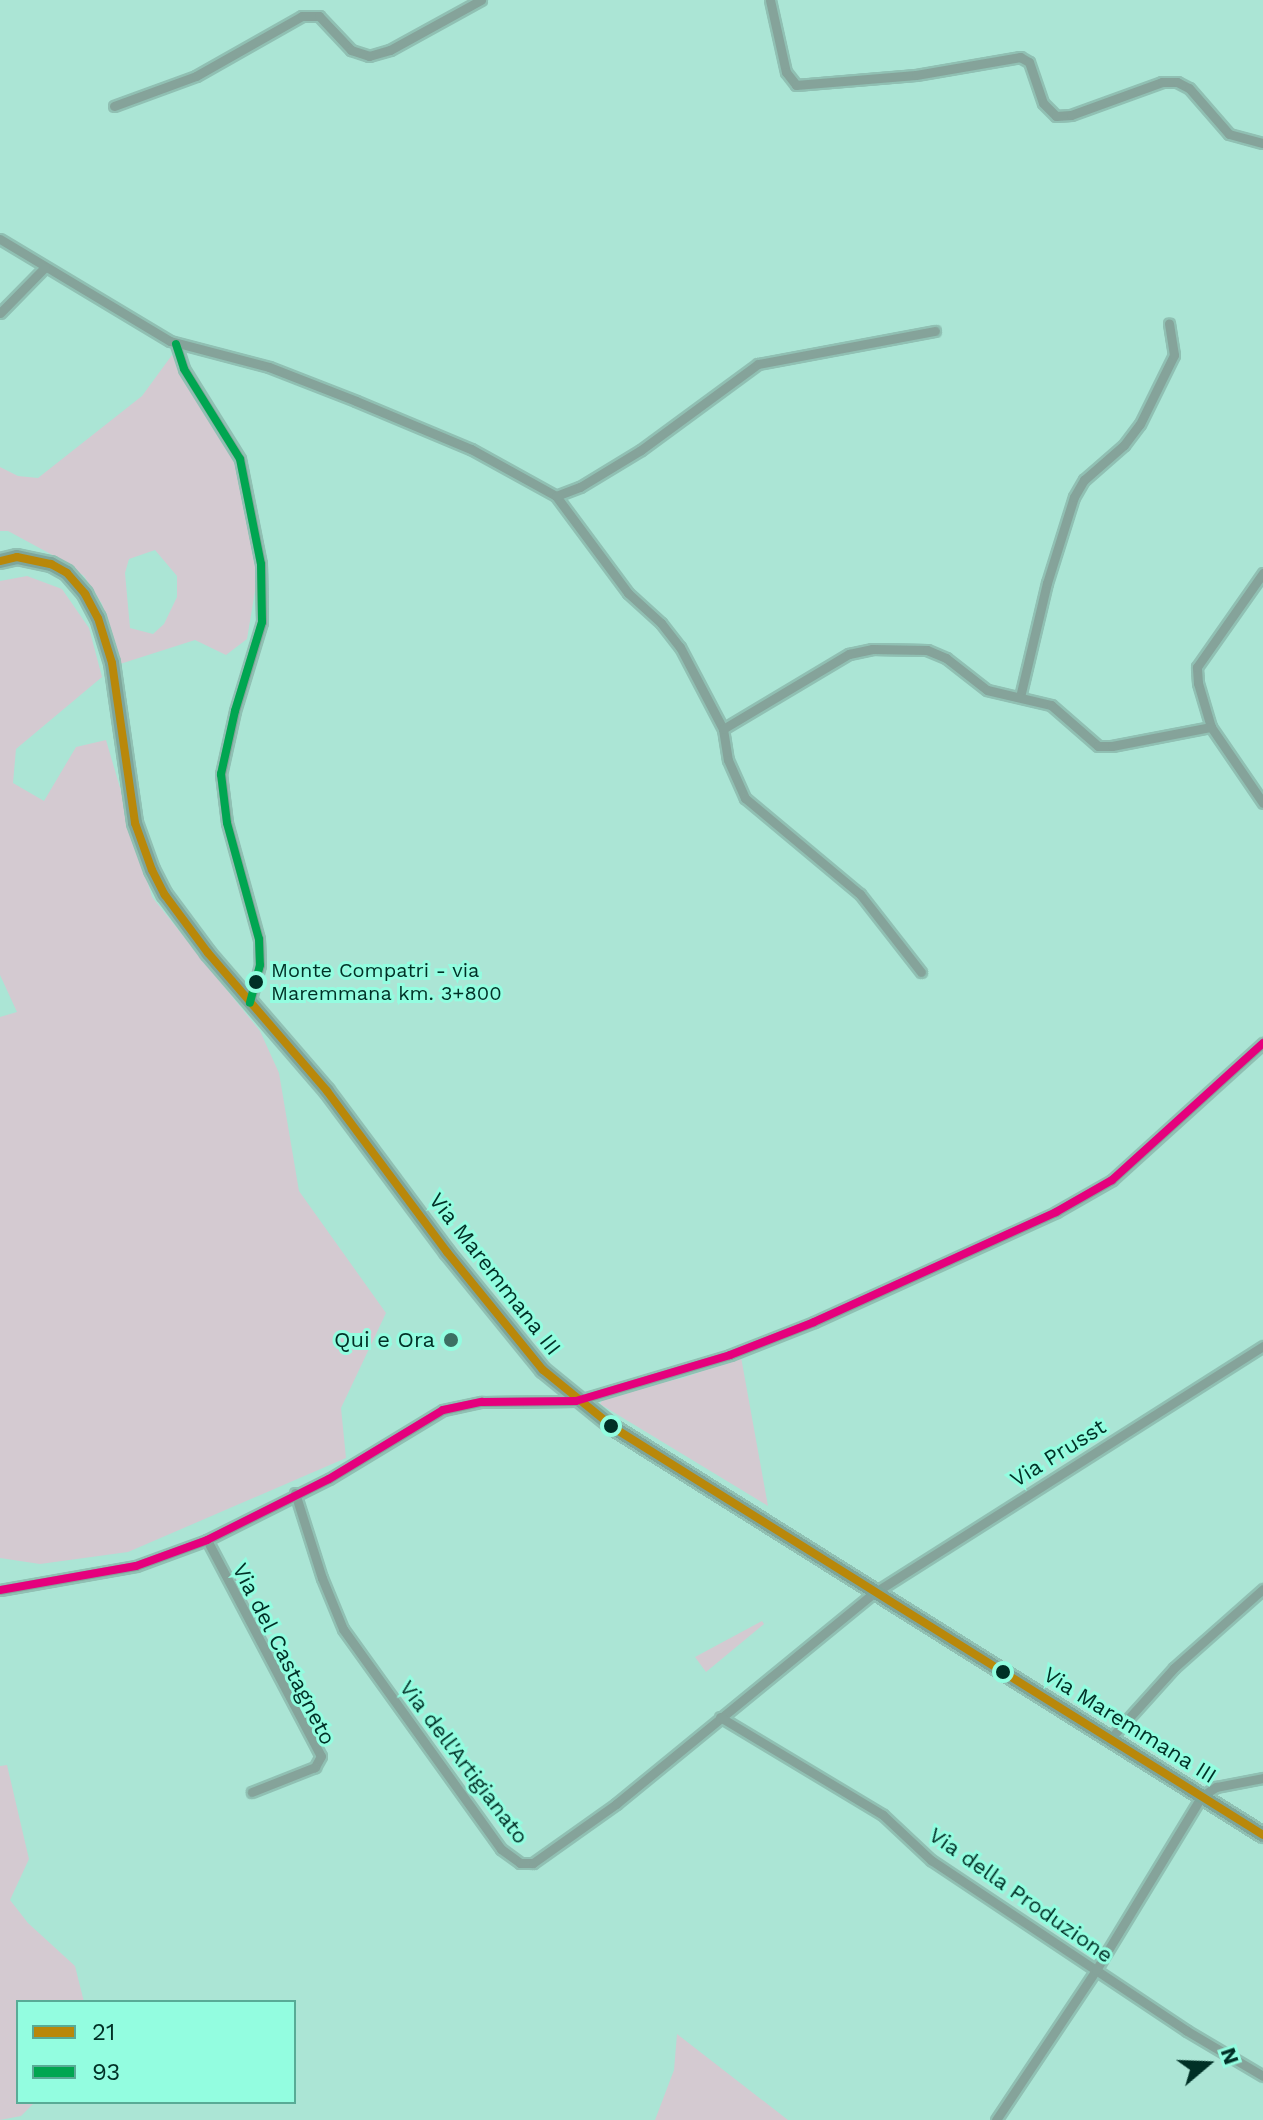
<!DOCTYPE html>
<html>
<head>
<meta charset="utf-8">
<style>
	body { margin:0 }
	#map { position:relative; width:1263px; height:2120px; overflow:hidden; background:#abe5d5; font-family:"Work Sans",sans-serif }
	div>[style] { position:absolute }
	.green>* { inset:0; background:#d4cad1 }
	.roads { filter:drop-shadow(2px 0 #90c0b3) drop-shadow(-2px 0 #90c0b3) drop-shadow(0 2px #90c0b3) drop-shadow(0 -2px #90c0b3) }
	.street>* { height:9px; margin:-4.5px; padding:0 4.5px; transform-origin:4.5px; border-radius:4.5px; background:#85a39a }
	.primary>* { height:14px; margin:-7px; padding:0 7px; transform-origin:7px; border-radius:7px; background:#7ea59a }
	.bus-1>* { height:8px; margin:-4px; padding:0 4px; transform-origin:4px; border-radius:4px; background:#b9880a }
	.bus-2>* { height:8px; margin:-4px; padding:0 4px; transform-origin:4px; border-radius:4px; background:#00a651 }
	.bus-3>* { height:8px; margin:-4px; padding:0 4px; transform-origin:4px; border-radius:4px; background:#e5007d }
	.dots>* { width:22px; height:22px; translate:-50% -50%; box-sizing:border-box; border:4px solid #93fde0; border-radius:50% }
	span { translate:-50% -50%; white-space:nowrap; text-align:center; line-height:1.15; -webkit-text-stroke:6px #93fde0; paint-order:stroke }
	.bus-label { font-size:20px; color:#003026 }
	.left { translate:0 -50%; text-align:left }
	.street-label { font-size:22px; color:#003026 }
	.poi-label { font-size:22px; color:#003026 }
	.right { translate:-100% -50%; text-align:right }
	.legend { position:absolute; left:16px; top:2000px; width:280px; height:104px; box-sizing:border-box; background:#93fde0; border:2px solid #58ab96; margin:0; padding:10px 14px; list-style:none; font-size:24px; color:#003026 }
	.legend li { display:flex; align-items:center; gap:16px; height:40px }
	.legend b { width:40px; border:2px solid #58ab96 }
	.north { position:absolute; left:1167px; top:2024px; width:80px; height:80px; -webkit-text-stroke:6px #93fde0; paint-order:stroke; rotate:71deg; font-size:22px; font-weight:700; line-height:32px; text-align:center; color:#003026 }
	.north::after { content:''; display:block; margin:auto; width:28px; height:36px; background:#003026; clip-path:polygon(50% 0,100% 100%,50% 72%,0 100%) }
</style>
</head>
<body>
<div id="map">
	<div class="green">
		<div style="clip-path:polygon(evenodd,172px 355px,198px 391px,235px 454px,250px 508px,257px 579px,247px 639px,226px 655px,195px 640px,120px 664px,102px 604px,84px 576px,58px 558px,8px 531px,0 531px,0 467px,18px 476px,38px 478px,142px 396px,172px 355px,155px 550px,177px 576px,177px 597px,164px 624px,153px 634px,130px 628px,125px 573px,129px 559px,155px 550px)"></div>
		<div style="clip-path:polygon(27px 576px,62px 589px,89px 628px,102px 677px,16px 749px,13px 783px,44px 801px,76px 747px,106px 740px,152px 897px,260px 1031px,279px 1073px,299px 1191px,386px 1313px,341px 1408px,346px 1458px,128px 1552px,40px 1564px,0 1558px,0 1017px,17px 1012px,0 975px,0 581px)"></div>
		<div style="clip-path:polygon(741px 1357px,768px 1506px,600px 1404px,605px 1395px,683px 1378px)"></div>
		<div style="clip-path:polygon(762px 1621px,764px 1624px,706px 1672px,695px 1657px)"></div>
		<div style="clip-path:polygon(7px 1765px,29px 1859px,10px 1900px,28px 1923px,75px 1966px,84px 2002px,18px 2002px,18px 2102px,35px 2102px,21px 2116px,0 2120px,0 1766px)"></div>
		<div style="clip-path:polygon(677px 2034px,788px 2120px,655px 2120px,674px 2070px)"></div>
	</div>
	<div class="roads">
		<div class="street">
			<div style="left:770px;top:0;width:74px;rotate:77.5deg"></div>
			<div style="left:786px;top:72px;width:16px;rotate:52deg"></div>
			<div style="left:796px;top:85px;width:120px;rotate:-4.8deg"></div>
			<div style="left:916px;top:75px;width:106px;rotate:-9.8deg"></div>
			<div style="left:1020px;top:57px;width:10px;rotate:29deg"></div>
			<div style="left:1029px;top:62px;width:43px;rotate:71.1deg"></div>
			<div style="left:1043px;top:103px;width:18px;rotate:45deg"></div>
			<div style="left:1056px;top:116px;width:15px;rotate:-4deg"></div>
			<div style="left:1071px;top:115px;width:97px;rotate:-19.9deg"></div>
			<div style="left:1162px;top:82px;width:15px"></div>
			<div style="left:1177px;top:82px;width:13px;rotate:27deg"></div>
			<div style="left:1189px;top:88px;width:61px;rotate:49deg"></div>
			<div style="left:1229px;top:134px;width:35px;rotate:15deg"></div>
			<div style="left:114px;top:106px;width:87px;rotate:-20.1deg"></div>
			<div style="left:196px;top:76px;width:122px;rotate:-29.5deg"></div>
			<div style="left:302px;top:16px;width:17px"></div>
			<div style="left:319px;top:16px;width:47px;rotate:46.7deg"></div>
			<div style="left:351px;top:50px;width:19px;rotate:18deg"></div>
			<div style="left:369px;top:56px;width:22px;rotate:-16deg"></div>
			<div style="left:390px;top:50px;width:104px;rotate:-28.8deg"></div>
			<div style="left:0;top:239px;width:198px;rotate:31deg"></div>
			<div style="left:170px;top:341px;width:102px;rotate:14.7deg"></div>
			<div style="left:269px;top:367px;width:93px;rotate:21.3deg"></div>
			<div style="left:356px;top:401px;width:125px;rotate:22.7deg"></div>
			<div style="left:471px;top:449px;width:97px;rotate:28.9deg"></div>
			<div style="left:556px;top:496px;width:121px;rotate:53.4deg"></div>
			<div style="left:628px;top:593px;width:45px;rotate:42.3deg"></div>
			<div style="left:661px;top:623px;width:31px;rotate:52deg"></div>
			<div style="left:680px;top:647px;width:93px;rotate:62.3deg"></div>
			<div style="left:723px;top:729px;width:31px;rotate:81deg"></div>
			<div style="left:728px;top:760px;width:42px;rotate:65.9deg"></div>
			<div style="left:745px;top:798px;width:150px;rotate:39.9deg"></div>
			<div style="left:860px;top:894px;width:99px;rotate:52deg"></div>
			<div style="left:0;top:313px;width:64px;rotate:-45.6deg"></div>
			<div style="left:176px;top:344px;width:26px;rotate:72deg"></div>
			<div style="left:184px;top:369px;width:106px;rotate:58.1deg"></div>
			<div style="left:240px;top:459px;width:107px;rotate:78.7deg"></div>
			<div style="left:261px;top:564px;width:58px;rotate:89deg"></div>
			<div style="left:262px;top:622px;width:93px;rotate:106.9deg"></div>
			<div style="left:235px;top:711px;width:65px;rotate:102.5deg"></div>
			<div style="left:221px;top:774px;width:49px;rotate:83deg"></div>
			<div style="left:227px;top:823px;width:120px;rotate:74.6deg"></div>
			<div style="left:259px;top:939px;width:26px;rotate:88deg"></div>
			<div style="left:260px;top:965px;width:39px;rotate:105deg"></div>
			<div style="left:556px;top:496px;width:26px;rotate:-21deg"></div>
			<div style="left:580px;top:487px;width:71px;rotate:-31.2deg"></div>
			<div style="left:641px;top:450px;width:145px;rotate:-36.3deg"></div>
			<div style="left:758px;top:364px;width:180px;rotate:-10.6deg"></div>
			<div style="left:1020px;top:697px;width:117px;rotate:-76.7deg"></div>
			<div style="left:1047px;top:583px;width:90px;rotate:-72.6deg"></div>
			<div style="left:1074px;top:497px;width:20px;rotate:-60deg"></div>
			<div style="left:1084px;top:480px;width:53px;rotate:-41.2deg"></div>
			<div style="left:1124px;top:445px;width:26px;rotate:-53deg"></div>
			<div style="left:1140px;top:424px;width:77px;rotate:-63.8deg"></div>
			<div style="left:1174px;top:355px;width:32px;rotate:-99deg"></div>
			<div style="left:1211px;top:727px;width:46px;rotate:-106.5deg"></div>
			<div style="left:1198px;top:683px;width:16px;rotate:-94deg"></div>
			<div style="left:1197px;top:667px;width:115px;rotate:-54.9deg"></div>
			<div style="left:723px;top:729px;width:147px;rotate:-30.8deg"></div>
			<div style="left:849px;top:654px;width:24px;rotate:-12deg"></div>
			<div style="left:872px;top:649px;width:55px;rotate:1deg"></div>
			<div style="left:927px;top:650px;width:21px;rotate:23deg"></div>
			<div style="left:946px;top:658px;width:52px;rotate:38deg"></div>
			<div style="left:987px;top:690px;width:66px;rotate:13.2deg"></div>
			<div style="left:1051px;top:705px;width:62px;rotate:41.1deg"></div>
			<div style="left:1098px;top:746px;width:14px"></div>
			<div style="left:1112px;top:746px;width:101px;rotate:-10.9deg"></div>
			<div style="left:1211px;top:727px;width:92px;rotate:55.6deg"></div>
			<div style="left:295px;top:1493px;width:89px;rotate:72.4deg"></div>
			<div style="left:322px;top:1578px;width:55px;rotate:67.6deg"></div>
			<div style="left:343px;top:1629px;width:271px;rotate:54.3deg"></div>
			<div style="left:501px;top:1849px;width:24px;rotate:36deg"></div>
			<div style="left:520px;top:1863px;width:13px"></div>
			<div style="left:533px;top:1863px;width:102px;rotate:-35.4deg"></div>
			<div style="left:616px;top:1804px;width:333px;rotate:-39.3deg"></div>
			<div style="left:874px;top:1593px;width:461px;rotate:-32.4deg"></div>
			<div style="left:207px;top:1540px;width:244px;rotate:62.2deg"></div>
			<div style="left:321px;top:1756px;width:13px;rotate:119deg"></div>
			<div style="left:315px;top:1767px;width:68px;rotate:158.4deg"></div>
			<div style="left:0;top:1590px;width:138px;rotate:-10deg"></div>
			<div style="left:136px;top:1566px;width:76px;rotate:-20.1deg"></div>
			<div style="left:207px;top:1540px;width:136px;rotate:-26.6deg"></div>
			<div style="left:329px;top:1479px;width:133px;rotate:-31.2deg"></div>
			<div style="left:443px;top:1410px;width:40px;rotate:-12deg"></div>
			<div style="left:482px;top:1402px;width:94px;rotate:-0.6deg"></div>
			<div style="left:576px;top:1401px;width:161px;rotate:-16.6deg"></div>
			<div style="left:730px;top:1355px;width:90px;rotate:-21.4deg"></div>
			<div style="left:814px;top:1322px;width:266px;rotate:-24.4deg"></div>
			<div style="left:1056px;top:1212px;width:64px;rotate:-29.7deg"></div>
			<div style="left:1112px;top:1180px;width:204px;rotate:-42.2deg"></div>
			<div style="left:720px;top:1717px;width:190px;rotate:31deg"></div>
			<div style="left:883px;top:1815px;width:66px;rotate:43.2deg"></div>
			<div style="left:931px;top:1860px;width:308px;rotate:33.7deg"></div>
			<div style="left:1187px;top:2031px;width:88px;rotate:30.6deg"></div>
			<div style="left:1110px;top:1739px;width:96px;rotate:-48deg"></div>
			<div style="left:1174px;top:1668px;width:119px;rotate:-41.6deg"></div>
			<div style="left:996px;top:2120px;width:180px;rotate:-56.3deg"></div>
			<div style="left:1096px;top:1970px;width:204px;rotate:-58.7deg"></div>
			<div style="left:1202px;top:1796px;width:17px;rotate:-33deg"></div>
			<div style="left:1216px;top:1787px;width:48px;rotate:-10.8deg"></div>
		</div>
		<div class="primary">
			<div style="left:0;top:561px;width:17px;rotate:-13deg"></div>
			<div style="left:17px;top:557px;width:35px;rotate:12deg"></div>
			<div style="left:51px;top:564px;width:18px;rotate:29deg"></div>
			<div style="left:67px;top:573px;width:28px;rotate:49deg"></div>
			<div style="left:85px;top:594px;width:27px;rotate:62deg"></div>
			<div style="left:98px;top:618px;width:47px;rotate:72.7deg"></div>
			<div style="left:112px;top:663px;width:162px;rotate:81.8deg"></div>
			<div style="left:135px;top:823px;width:50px;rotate:70.1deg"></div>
			<div style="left:152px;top:870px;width:28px;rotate:63deg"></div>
			<div style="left:165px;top:895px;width:72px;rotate:53.4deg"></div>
			<div style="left:208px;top:953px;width:182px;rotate:49.2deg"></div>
			<div style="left:327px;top:1091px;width:201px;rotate:53.3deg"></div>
			<div style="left:447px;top:1252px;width:152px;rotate:50.9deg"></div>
			<div style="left:543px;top:1370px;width:92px;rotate:39.2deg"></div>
			<div style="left:614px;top:1428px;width:766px;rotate:32.09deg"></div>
		</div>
	</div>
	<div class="bus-1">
		<div style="left:0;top:561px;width:17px;rotate:-13deg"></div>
		<div style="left:17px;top:557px;width:35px;rotate:12deg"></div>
		<div style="left:51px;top:564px;width:18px;rotate:29deg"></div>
		<div style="left:67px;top:573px;width:28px;rotate:49deg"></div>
		<div style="left:85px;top:594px;width:27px;rotate:62deg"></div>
		<div style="left:98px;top:618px;width:47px;rotate:72.7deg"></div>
		<div style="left:112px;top:663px;width:162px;rotate:81.8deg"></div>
		<div style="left:135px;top:823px;width:50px;rotate:70.1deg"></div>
		<div style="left:152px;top:870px;width:28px;rotate:63deg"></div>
		<div style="left:165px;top:895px;width:72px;rotate:53.4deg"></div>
		<div style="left:208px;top:953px;width:182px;rotate:49.2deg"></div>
		<div style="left:327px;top:1091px;width:201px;rotate:53.3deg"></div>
		<div style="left:447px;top:1252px;width:152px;rotate:50.9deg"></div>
		<div style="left:543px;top:1370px;width:92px;rotate:39.2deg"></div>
		<div style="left:614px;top:1428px;width:766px;rotate:32.09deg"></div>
	</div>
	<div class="bus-2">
		<div style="left:176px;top:344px;width:26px;rotate:72deg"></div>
		<div style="left:184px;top:369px;width:106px;rotate:58.1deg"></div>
		<div style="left:240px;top:459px;width:107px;rotate:78.7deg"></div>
		<div style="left:261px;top:564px;width:58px;rotate:89deg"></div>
		<div style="left:262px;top:622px;width:93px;rotate:106.9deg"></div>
		<div style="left:235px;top:711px;width:65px;rotate:102.5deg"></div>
		<div style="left:221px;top:774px;width:49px;rotate:83deg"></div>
		<div style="left:227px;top:823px;width:120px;rotate:74.6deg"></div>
		<div style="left:259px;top:939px;width:26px;rotate:88deg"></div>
		<div style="left:260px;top:965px;width:39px;rotate:105deg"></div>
	</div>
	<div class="bus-3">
		<div style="left:0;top:1590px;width:138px;rotate:-10deg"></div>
		<div style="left:136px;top:1566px;width:76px;rotate:-20.1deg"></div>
		<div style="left:207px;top:1540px;width:136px;rotate:-26.6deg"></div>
		<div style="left:329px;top:1479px;width:133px;rotate:-31.2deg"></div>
		<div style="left:443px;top:1410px;width:40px;rotate:-12deg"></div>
		<div style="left:482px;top:1402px;width:94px;rotate:-0.6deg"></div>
		<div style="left:576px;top:1401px;width:161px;rotate:-16.6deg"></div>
		<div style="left:730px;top:1355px;width:90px;rotate:-21.4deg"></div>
		<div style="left:814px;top:1322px;width:266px;rotate:-24.4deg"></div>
		<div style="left:1056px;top:1212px;width:64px;rotate:-29.7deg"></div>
		<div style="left:1112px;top:1180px;width:204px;rotate:-42.2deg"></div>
	</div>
	<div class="dots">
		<div style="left:256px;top:982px;background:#003026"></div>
		<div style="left:451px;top:1340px;background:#3c6f63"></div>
		<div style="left:611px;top:1426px;background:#003026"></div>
		<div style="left:1003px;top:1672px;background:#003026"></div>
	</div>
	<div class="bus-label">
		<span class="left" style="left:271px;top:982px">Monte Compatri - via<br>Maremmana km. 3+800</span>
	</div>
	<div class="street-label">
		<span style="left:495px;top:1274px;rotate:52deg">Via Maremmana III</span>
		<span style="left:1058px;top:1453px;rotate:-32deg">Via Prusst</span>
		<span style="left:284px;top:1654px;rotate:63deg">Via del Castagneto</span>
		<span style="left:1130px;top:1725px;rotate:32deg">Via Maremmana III</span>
		<span style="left:464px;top:1762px;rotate:53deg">Via dell'Artigianato</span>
		<span style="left:1021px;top:1895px;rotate:35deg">Via della Produzione</span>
	</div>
	<div class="poi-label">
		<span class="right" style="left:435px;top:1340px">Qui e Ora</span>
	</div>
	<ul class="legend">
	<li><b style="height:10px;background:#b9880a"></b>21</li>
	<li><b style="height:10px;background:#00a651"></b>93</li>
	</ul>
	<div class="north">N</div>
</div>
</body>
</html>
